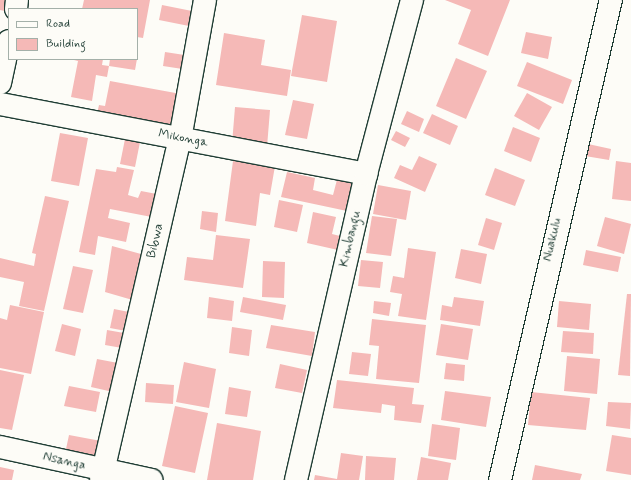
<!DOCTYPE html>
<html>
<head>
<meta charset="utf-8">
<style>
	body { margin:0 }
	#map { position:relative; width:631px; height:480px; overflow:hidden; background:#fdfcf7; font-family:Mynerve,sans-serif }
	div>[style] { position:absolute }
	.building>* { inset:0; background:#f5b9b7 }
	.roads { filter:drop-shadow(1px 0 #1f3d34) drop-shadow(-1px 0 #1f3d34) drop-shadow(0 1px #1f3d34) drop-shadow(0 -1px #1f3d34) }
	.minor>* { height:22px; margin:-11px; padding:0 11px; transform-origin:11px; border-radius:11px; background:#fdfcf7 }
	span { translate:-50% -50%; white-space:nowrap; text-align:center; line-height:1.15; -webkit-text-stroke:3px #fdfcf7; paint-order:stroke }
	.street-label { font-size:13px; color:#1f3d34 }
	.legend { position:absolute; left:8px; top:8px; width:130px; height:52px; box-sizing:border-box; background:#fdfcf7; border:1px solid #a4b0a9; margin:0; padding:5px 7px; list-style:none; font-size:12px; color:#1f3d34 }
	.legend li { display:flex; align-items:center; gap:8px; height:20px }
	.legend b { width:20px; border:1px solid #a4b0a9 }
</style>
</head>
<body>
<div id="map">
	<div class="building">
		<div style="clip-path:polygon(0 0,16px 0,9px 12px,0 10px)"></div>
		<div style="clip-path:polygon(84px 0,150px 0,143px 38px,137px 37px,137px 9px,82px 9px)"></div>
		<div style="clip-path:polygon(445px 0,510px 0,488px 56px,458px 44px,471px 10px)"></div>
		<div style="clip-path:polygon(162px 5px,192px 11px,189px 26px,159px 20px)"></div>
		<div style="clip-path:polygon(302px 15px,337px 21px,327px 82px,291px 76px)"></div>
		<div style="clip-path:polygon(526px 32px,552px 37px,548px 59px,521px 53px)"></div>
		<div style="clip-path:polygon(224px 33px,265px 40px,261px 65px,291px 70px,287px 96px,216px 85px)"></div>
		<div style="clip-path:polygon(165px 52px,191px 56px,189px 70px,163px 66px)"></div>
		<div style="clip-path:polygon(456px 58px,487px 71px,466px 119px,436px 106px)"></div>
		<div style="clip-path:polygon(70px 59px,103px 59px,102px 65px,109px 66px,107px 77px,96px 75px,92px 101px,71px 97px,78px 61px)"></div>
		<div style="clip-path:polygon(110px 59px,137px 59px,135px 70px,109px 66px)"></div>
		<div style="clip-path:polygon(527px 62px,572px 80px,563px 104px,517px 86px)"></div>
		<div style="clip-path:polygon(110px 81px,181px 94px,174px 128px,97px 114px,99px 105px,105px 106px)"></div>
		<div style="clip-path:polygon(527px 93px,552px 107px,539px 130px,514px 116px)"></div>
		<div style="clip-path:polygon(293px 100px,314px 104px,307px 139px,285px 135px)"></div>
		<div style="clip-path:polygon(235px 107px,270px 110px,267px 147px,232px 144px)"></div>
		<div style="clip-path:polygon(407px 111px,424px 119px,419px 132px,401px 124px)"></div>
		<div style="clip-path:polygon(432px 114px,458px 126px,450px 145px,423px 133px)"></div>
		<div style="clip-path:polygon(513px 127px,540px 138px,531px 162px,504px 151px)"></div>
		<div style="clip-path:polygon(396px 131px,410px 138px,405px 147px,391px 140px)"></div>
		<div style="clip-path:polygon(60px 133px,88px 138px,79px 186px,51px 181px)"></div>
		<div style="clip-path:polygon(125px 139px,140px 142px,135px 167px,120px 164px)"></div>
		<div style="clip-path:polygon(588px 144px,611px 149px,609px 160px,585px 156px)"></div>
		<div style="clip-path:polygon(419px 156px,437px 164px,425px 192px,394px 178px,400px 165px,412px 170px)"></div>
		<div style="clip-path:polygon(233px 161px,275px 166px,270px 195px,260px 193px,256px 226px,225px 221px)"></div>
		<div style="clip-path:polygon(616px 161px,631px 163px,631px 201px,612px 199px)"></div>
		<div style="clip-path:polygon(117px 167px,134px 170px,128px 195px,138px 198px,141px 191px,162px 195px,157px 218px,110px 209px,108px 218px,130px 223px,126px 242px,98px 236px,95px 255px,79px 252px,96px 169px,116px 172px)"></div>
		<div style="clip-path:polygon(495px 168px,525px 180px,515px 206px,485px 195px)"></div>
		<div style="clip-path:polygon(287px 172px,315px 178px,313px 190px,333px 195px,338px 176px,354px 179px,347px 211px,281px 197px)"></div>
		<div style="clip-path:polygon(378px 185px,411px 191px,406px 220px,373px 214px)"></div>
		<div style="clip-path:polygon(45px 196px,69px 201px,44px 311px,19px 306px,24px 282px,0 277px,0 258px,34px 266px,36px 254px,32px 253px)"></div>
		<div style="clip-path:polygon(279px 200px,303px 205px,297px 232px,274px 227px)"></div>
		<div style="clip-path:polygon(202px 211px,218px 213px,216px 232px,200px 229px)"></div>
		<div style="clip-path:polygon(313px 212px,336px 217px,332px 234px,340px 236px,338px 250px,307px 243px)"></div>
		<div style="clip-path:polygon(372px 216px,397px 219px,391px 256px,366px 253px)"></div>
		<div style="clip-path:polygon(605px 217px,631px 224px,624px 254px,597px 246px)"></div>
		<div style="clip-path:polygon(486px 218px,502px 223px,494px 250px,478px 245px)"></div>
		<div style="clip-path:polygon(216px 235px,250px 239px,243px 288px,184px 280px,187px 257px,213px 260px)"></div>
		<div style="clip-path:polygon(112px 246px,141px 254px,136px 275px,143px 276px,136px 301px,105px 292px)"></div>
		<div style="clip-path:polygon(408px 248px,436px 252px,426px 320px,398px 316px,402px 294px,390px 292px,393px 276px,404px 278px)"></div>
		<div style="clip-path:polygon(461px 249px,487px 254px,481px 284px,455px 278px)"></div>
		<div style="clip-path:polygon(586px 250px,621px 257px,618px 272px,583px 265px)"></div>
		<div style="clip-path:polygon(361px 260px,383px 262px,380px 288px,358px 286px)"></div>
		<div style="clip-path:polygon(263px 261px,285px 262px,284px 298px,262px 297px)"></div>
		<div style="clip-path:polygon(73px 266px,93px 270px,83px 313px,63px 309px)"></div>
		<div style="clip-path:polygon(627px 294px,631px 294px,630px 376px,618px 375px)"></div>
		<div style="clip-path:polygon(209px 297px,234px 301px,232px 321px,207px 318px)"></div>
		<div style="clip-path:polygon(243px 297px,286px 305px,283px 320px,240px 312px)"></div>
		<div style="clip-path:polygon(454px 297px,484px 301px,480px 326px,440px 320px,442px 305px,452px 307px)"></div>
		<div style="clip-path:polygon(374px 301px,391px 303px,389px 316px,373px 313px)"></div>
		<div style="clip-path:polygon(559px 301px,591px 304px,589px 330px,557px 327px)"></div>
		<div style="clip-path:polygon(10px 305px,44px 312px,31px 374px,0 368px,0 318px,7px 320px)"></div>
		<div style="clip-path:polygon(114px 309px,129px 312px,126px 331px,110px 328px)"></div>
		<div style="clip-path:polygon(372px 319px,426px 325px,419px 383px,376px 379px,379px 346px,369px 345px)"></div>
		<div style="clip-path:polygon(62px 324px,81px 329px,75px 356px,55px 351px)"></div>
		<div style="clip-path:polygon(441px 324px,473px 329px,468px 360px,436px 355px)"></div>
		<div style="clip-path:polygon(271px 325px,315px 332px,312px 356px,266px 348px)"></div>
		<div style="clip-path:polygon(232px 327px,252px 330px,249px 356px,229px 353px)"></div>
		<div style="clip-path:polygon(107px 330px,124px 333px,122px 348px,105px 345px)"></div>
		<div style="clip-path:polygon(563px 331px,594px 333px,593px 354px,561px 352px)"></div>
		<div style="clip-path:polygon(352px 352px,371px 354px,368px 376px,349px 374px)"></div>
		<div style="clip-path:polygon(567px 356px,600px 359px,597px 394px,564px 391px)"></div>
		<div style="clip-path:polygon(97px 359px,118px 363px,113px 392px,91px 387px)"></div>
		<div style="clip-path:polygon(184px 362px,216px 369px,209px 408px,176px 402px)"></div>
		<div style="clip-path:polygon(446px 363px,465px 365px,464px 381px,444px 379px)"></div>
		<div style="clip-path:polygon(280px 364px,307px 370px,302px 393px,275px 388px)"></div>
		<div style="clip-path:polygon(0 370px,24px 375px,12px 430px,0 428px)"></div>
		<div style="clip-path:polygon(337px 380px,414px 388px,412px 404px,424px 405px,421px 423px,394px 420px,395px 406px,382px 404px,381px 413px,333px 408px)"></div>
		<div style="clip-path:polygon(146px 383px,174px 385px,173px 404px,145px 402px)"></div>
		<div style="clip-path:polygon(69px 386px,100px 392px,96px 412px,64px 406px)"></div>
		<div style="clip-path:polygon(229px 387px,251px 391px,247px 417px,225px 414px)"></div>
		<div style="clip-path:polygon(445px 391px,491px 397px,486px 427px,441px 420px)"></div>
		<div style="clip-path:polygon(531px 392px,590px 398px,586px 430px,528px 425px)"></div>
		<div style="clip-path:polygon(608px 402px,631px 403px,630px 429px,606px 426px)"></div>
		<div style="clip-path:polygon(175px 406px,208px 413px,195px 473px,162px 466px)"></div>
		<div style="clip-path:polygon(217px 423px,261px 431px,253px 480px,207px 480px)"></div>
		<div style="clip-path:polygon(432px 424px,460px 428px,456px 460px,428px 456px)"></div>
		<div style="clip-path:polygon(69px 435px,101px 441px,97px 463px,50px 454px,51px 446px,66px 449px)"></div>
		<div style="clip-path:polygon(612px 435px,631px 438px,631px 475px,606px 471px)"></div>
		<div style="clip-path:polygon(341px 453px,363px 456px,359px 480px,314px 480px,315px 475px,337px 479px)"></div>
		<div style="clip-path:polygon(366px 456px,396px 458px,394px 480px,365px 480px)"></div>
		<div style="clip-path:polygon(421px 457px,451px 463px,448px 480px,417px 480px)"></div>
		<div style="clip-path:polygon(535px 465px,582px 474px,580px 480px,532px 480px)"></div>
		<div style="clip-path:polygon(0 467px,14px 470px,12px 480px,0 480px)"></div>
	</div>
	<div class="roads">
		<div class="minor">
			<div style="left:16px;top:9px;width:9px;rotate:-84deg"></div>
			<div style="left:0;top:83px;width:43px;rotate:-77.9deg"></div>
			<div style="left:0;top:104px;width:373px;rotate:10.8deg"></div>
			<div style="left:0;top:447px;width:155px;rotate:12.3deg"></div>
			<div style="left:101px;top:480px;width:350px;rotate:-77deg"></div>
			<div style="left:180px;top:139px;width:141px;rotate:-79.8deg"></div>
			<div style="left:296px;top:480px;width:314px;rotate:-77.1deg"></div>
			<div style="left:366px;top:174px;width:180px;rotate:-75.2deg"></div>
			<div style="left:500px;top:480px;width:493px;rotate:-77deg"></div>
		</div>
	</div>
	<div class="street-label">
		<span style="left:183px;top:139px;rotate:11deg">Mikonga</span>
		<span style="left:351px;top:239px;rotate:-77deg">Kimbangu</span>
		<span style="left:553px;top:240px;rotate:-77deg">Nuakulu</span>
		<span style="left:156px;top:241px;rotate:-77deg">Bibwa</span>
		<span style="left:64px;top:462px;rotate:13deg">Nsanga</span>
	</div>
	<ul class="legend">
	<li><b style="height:5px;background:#fdfcf7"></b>Road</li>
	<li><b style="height:11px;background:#f5b9b7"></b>Building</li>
	</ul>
</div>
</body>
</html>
